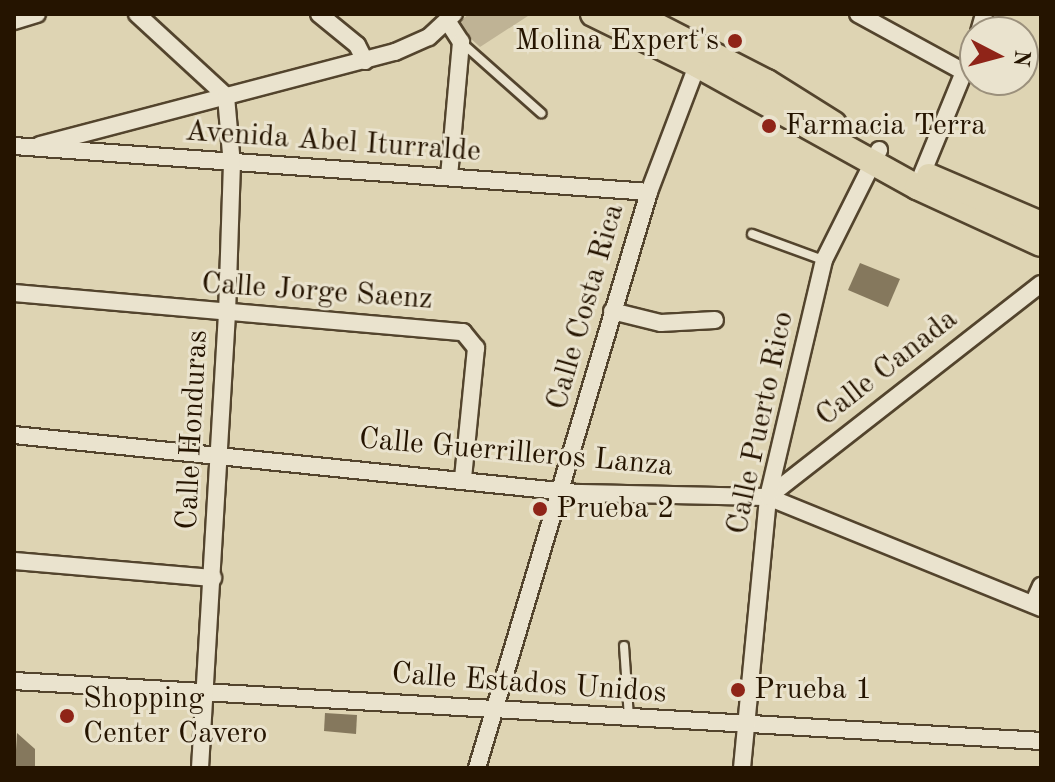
<!DOCTYPE html>
<html>
<head>
<meta charset="utf-8">
<style>
	body { margin:0 }
	#map { position:relative; width:1055px; height:782px; overflow:hidden; background:#ded4b3; font-family:"Old Standard TT",serif }
	div>[style] { position:absolute }
	.green>* { inset:0; background:#bfb395 }
	.building>* { inset:0; background:#85785d }
	.roads { filter:drop-shadow(2px 0 #53442d) drop-shadow(-2px 0 #53442d) drop-shadow(0 2px #53442d) drop-shadow(0 -2px #53442d) }
	.lane>* { height:8px; margin:-4px; padding:0 4px; transform-origin:4px; border-radius:4px; background:#eae3ce }
	.street>* { height:16px; margin:-8px; padding:0 8px; transform-origin:8px; border-radius:8px; background:#eae3ce }
	.primary>* { height:24px; margin:-12px; padding:0 12px; transform-origin:12px; border-radius:12px; background:#ded4b3 }
	.dots>* { width:22px; height:22px; translate:-50% -50%; box-sizing:border-box; border:4px solid #eae3ce; border-radius:50% }
	span { translate:-50% -50%; white-space:nowrap; text-align:center; line-height:1.15; -webkit-text-stroke:6px #eae3ce; paint-order:stroke }
	.poi-label { font-size:30px; color:#251400 }
	.right { translate:-100% -50%; text-align:right }
	.left { translate:0 -50%; text-align:left }
	.street-label { font-size:30px; color:#251400 }
	.frame { position:absolute; inset:0; border:16px solid #251400; pointer-events:none }
	.north { position:absolute; left:959px; top:16px; width:80px; height:80px; box-sizing:border-box; background:#eae3ce; border:2px solid #9b907c; border-radius:50%; rotate:96deg; font-size:22px; font-weight:700; line-height:32px; text-align:center; color:#251400 }
	.north::after { content:''; display:block; margin:auto; width:28px; height:36px; background:#8f2418; clip-path:polygon(50% 0,100% 100%,50% 72%,0 100%) }
</style>
</head>
<body>
<div id="map">
	<div class="green">
		<div style="clip-path:polygon(468px 14px,531px 14px,480px 47px,457px 26px)"></div>
	</div>
	<div class="building">
		<div style="clip-path:polygon(860px 263px,900px 279px,888px 307px,848px 290px)"></div>
		<div style="clip-path:polygon(325px 713px,357px 715px,356px 734px,324px 731px)"></div>
		<div style="clip-path:polygon(17px 733px,35px 749px,35px 768px,15px 768px)"></div>
	</div>
	<div class="roads">
		<div class="lane">
			<div style="left:462px;top:43px;width:106px;rotate:41.5deg"></div>
			<div style="left:752px;top:234px;width:76px;rotate:20.1deg"></div>
			<div style="left:624px;top:646px;width:71px;rotate:86deg"></div>
		</div>
		<div class="street">
			<div style="left:137px;top:14px;width:121px;rotate:42.7deg"></div>
			<div style="left:319px;top:14px;width:49px;rotate:39.2deg"></div>
			<div style="left:357px;top:45px;width:18px;rotate:63deg"></div>
			<div style="left:858px;top:14px;width:121px;rotate:28.7deg"></div>
			<div style="left:14px;top:21px;width:24px;rotate:-17deg"></div>
			<div style="left:448px;top:22px;width:24px;rotate:57deg"></div>
			<div style="left:461px;top:42px;width:135px;rotate:95.1deg"></div>
			<div style="left:979px;top:32px;width:19px;rotate:-74deg"></div>
			<div style="left:40px;top:145px;width:367px;rotate:-14.7deg"></div>
			<div style="left:395px;top:52px;width:37px;rotate:-24deg"></div>
			<div style="left:429px;top:37px;width:34px;rotate:-43deg"></div>
			<div style="left:14px;top:146px;width:637px;rotate:4.14deg"></div>
			<div style="left:918px;top:184px;width:150px;rotate:-67.7deg"></div>
			<div style="left:14px;top:293px;width:451px;rotate:5deg"></div>
			<div style="left:463px;top:332px;width:21px;rotate:51deg"></div>
			<div style="left:476px;top:348px;width:132px;rotate:95.7deg"></div>
			<div style="left:612px;top:311px;width:50px;rotate:13.8deg"></div>
			<div style="left:661px;top:323px;width:54px;rotate:-3.2deg"></div>
			<div style="left:14px;top:435px;width:567px;rotate:5.87deg"></div>
			<div style="left:578px;top:493px;width:190px;rotate:1.2deg"></div>
			<div style="left:768px;top:497px;width:295px;rotate:22.1deg"></div>
			<div style="left:768px;top:497px;width:346px;rotate:-38deg"></div>
			<div style="left:14px;top:561px;width:200px;rotate:4.9deg"></div>
			<div style="left:1033px;top:604px;width:20px;rotate:-66deg"></div>
			<div style="left:14px;top:681px;width:1029px;rotate:3.34deg"></div>
			<div style="left:200px;top:768px;width:455px;rotate:-86.6deg"></div>
			<div style="left:227px;top:314px;width:149px;rotate:-88.1deg"></div>
			<div style="left:232px;top:165px;width:69px;rotate:-95deg"></div>
			<div style="left:477px;top:768px;width:601px;rotate:-73.37deg"></div>
			<div style="left:649px;top:192px;width:143px;rotate:-69.2deg"></div>
			<div style="left:742px;top:768px;width:272px;rotate:-84.5deg"></div>
			<div style="left:768px;top:497px;width:244px;rotate:-76.7deg"></div>
			<div style="left:824px;top:260px;width:123px;rotate:-63.4deg"></div>
		</div>
		<div class="primary">
			<div style="left:593px;top:14px;width:116px;rotate:26.1deg"></div>
			<div style="left:697px;top:65px;width:252px;rotate:29deg"></div>
			<div style="left:917px;top:187px;width:136px;rotate:24.7deg"></div>
			<div style="left:634px;top:14px;width:149px;rotate:27.1deg"></div>
			<div style="left:767px;top:82px;width:79px;rotate:32.1deg"></div>
			<div style="left:929px;top:176px;width:122px;rotate:23.2deg"></div>
		</div>
	</div>
	<div class="dots">
		<div style="left:735px;top:41px;background:#8f2418"></div>
		<div style="left:769px;top:126px;background:#8f2418"></div>
		<div style="left:540px;top:509px;background:#8f2418"></div>
		<div style="left:738px;top:690px;background:#8f2418"></div>
		<div style="left:67px;top:716px;background:#8f2418"></div>
	</div>
	<div class="poi-label">
		<span class="right" style="left:719px;top:41px">Molina Expert's</span>
		<span class="left" style="left:785px;top:126px">Farmacia Terra</span>
		<span class="left" style="left:556px;top:509px">Prueba 2</span>
		<span class="left" style="left:754px;top:690px">Prueba 1</span>
		<span class="left" style="left:83px;top:716px">Shopping<br>Center Cavero</span>
	</div>
	<div class="street-label">
		<span style="left:333px;top:142px;rotate:4deg">Avenida Abel Iturralde</span>
		<span style="left:317px;top:292px;rotate:4deg">Calle Jorge Saenz</span>
		<span style="left:586px;top:307px;rotate:-74deg">Calle Costa Rica</span>
		<span style="left:887px;top:368px;rotate:-38deg">Calle Canada</span>
		<span style="left:761px;top:423px;rotate:-78deg">Calle Puerto Rico</span>
		<span style="left:193px;top:430px;rotate:-87deg">Calle Honduras</span>
		<span style="left:516px;top:453px;rotate:5deg">Calle Guerrilleros Lanza</span>
		<span style="left:529px;top:684px;rotate:4deg">Calle Estados Unidos</span>
	</div>
	<div class="frame"></div>
	<div class="north">N</div>
</div>
</body>
</html>
